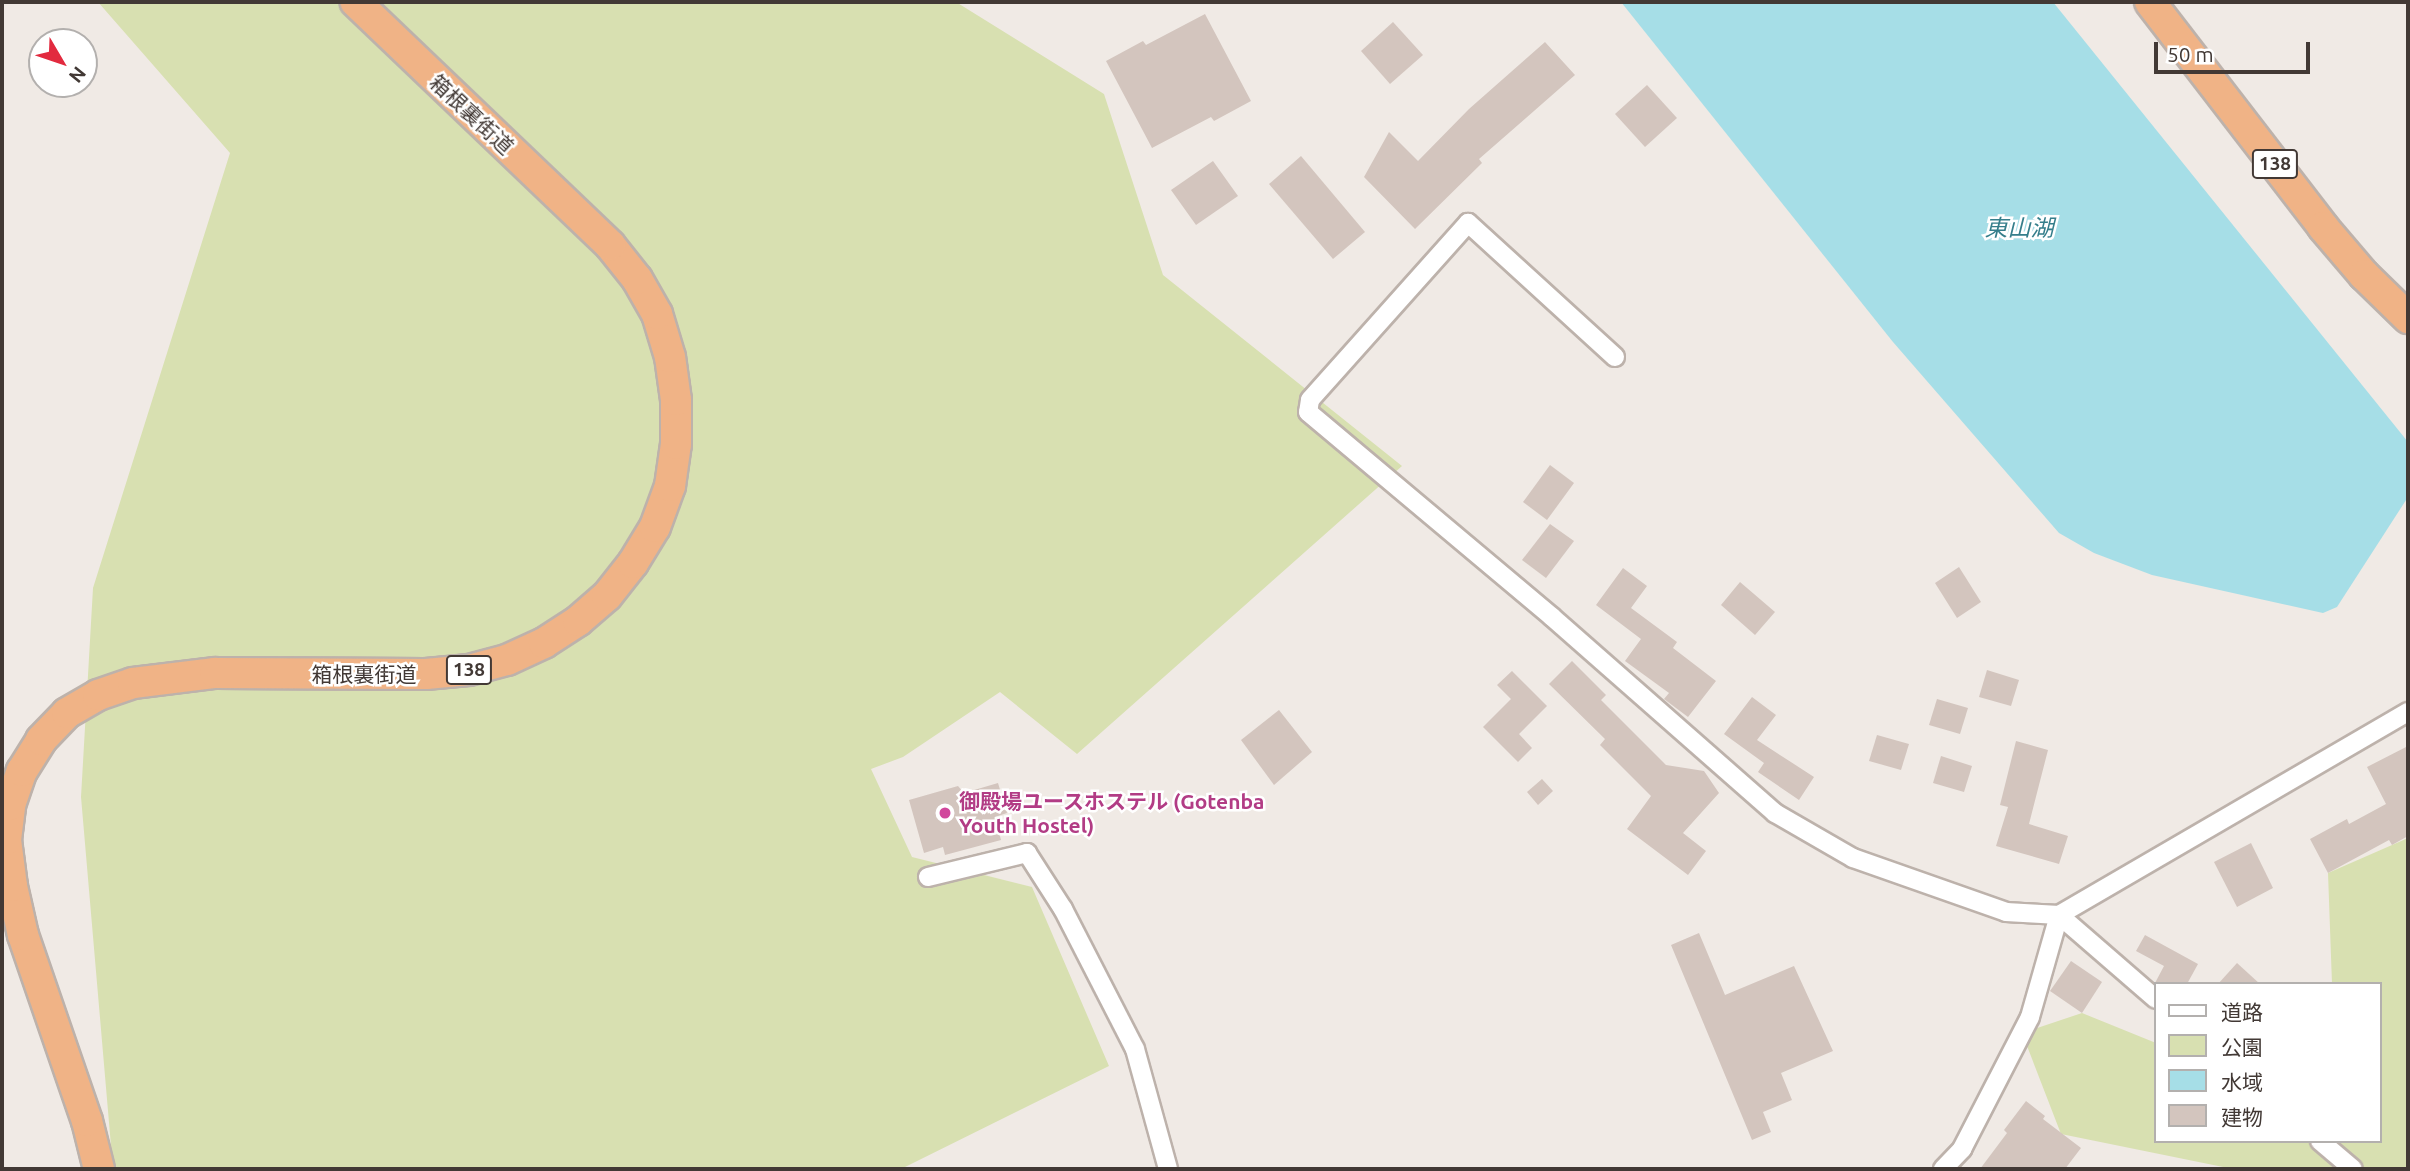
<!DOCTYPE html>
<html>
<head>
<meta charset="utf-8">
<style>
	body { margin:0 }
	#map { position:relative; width:2410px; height:1171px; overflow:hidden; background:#f0eae5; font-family:Ubuntu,"Noto Sans JP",sans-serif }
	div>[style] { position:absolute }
	.green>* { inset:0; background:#d8e0b1 }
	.water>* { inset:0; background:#a6dee7 }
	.building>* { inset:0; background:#d3c5be }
	.roads { filter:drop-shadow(2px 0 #bdb2ab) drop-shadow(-2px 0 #bdb2ab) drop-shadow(0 2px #bdb2ab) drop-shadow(0 -2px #bdb2ab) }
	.minor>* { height:18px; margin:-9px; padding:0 9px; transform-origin:9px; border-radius:9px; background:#fff }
	.trunk>* { height:30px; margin:-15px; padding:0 15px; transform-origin:15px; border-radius:15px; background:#f0b386 }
	.dots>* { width:19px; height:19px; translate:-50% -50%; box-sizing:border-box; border:4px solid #fff; border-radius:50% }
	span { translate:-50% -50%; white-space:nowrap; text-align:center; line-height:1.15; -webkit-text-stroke:5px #fff; paint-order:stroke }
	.shield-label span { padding:2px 5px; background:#fff; border:2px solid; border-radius:5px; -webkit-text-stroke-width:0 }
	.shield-label { font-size:19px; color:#423935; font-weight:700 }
	.street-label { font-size:21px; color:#423935 }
	.hotel-label { font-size:21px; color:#b23c85; font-weight:700 }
	.left { translate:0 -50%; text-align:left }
	.water-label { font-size:23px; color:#357e8b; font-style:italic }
	.frame { position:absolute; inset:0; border:4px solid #423935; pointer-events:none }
	.legend { position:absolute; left:2154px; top:982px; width:228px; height:161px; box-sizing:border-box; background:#fff; border:2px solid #b3b0ae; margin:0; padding:9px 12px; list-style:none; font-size:21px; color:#423935 }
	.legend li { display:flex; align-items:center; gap:14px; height:35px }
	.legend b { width:35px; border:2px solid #b3b0ae }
	.north { position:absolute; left:28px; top:28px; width:70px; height:70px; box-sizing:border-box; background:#fff; border:2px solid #b3b0ae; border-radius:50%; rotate:129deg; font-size:19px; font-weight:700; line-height:28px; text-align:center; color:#423935 }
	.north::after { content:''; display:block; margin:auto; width:24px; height:32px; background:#e22a3f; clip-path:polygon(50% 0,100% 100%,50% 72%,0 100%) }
	.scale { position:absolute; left:2154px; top:42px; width:156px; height:32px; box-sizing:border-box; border:4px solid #423935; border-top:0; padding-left:9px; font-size:21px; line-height:24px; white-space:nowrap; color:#423935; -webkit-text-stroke:5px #fff; paint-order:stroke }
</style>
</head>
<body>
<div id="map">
	<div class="green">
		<div style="clip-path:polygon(98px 2px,956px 2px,1104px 94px,1163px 275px,1402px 466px,1077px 754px,1000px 692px,903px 757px,871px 769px,912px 857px,1032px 887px,1109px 1066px,901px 1169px,113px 1169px,81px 797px,93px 588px,230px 153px)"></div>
		<div style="clip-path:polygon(2408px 838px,2408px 1169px,2233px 1169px,2061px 1134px,2022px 1033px,2082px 1013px,2156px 1043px,2156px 1141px,2380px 1141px,2380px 984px,2332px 984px,2328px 873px)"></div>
	</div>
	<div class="water">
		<div style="clip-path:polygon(1621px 2px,2053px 2px,2408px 442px,2408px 497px,2337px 607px,2323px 613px,2152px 575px,2094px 553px,2059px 533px,1893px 342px)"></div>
	</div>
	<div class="building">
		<div style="clip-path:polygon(1205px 14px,1251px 101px,1214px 121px,1211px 117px,1152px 148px,1106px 61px,1143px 41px,1146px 45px)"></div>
		<div style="clip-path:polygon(1393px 22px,1423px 55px,1390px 84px,1361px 51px)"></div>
		<div style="clip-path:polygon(1545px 42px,1575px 75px,1479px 159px,1482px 163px,1415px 229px,1364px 177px,1389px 132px,1418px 161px,1469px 109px)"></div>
		<div style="clip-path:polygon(1647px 85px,1677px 118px,1645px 147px,1615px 114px)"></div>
		<div style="clip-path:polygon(1301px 156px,1365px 232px,1333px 259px,1269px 184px)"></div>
		<div style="clip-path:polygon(1213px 161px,1238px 196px,1196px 225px,1171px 190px)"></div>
		<div style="clip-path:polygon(1550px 465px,1574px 483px,1547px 520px,1523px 502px)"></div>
		<div style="clip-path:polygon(1550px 524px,1574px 541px,1546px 578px,1522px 560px)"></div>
		<div style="clip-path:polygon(1959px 567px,1981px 602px,1957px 618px,1935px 583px)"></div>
		<div style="clip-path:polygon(1623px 568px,1647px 586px,1631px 608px,1677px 642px,1673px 648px,1716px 681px,1688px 717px,1664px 699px,1669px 693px,1625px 661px,1641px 639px,1596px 605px)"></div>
		<div style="clip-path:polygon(1740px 582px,1775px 612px,1755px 635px,1721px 605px)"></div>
		<div style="clip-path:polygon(1572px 661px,1606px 695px,1601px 700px,1666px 765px,1704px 771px,1719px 793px,1683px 833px,1706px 851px,1688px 875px,1627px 829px,1651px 796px,1600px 745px,1605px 739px,1549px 684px)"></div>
		<div style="clip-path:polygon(1987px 670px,2019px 680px,2011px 706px,1979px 697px)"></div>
		<div style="clip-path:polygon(1512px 671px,1547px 706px,1519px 734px,1532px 748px,1518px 762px,1483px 727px,1511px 699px,1497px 685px)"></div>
		<div style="clip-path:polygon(1752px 697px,1776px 715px,1757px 740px,1814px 777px,1799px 800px,1758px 772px,1764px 763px,1724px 734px)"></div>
		<div style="clip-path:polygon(1937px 699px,1968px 708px,1960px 734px,1929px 725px)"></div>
		<div style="clip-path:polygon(1279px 710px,1312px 752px,1274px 785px,1241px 740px)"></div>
		<div style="clip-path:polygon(1877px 735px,1909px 744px,1901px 770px,1869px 761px)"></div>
		<div style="clip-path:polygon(2016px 741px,2048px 750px,2029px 824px,2068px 836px,2059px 864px,1996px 846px,2008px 807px,2000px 805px)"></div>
		<div style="clip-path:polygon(2408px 746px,2408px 836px,2392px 845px,2389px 840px,2328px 873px,2310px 839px,2347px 819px,2349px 824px,2386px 804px,2367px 767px)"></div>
		<div style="clip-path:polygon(1941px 756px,1972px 766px,1964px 792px,1933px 783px)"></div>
		<div style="clip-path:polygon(1542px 779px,1553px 791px,1538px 805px,1527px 792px)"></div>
		<div style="clip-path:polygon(998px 783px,1007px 813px,995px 817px,1001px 840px,945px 855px,943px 847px,924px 853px,909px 800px,958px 786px,964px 793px)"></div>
		<div style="clip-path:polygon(2251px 843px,2273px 888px,2237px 907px,2214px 862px)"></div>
		<div style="clip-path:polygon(1699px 933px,1725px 995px,1794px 966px,1833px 1051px,1781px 1073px,1792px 1100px,1763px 1112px,1771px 1132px,1752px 1140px,1671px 945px)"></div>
		<div style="clip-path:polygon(2145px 935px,2198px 964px,2187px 984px,2155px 983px,2164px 966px,2136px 951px)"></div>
		<div style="clip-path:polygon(2071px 961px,2102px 982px,2082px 1013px,2050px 991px)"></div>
		<div style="clip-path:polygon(2237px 963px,2260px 984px,2218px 984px)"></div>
		<div style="clip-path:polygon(2026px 1101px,2045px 1116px,2043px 1119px,2081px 1148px,2065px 1169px,1980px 1169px,2007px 1133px,2004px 1130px)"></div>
	</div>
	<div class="roads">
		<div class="minor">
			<div style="left:1615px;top:357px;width:199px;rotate:-137.6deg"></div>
			<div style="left:1468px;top:223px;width:237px;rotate:131.8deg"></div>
			<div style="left:1310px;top:400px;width:12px;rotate:99deg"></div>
			<div style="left:1308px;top:412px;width:319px;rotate:40deg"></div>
			<div style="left:1552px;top:617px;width:297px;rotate:41.3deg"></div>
			<div style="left:1775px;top:813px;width:90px;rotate:30deg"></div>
			<div style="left:1853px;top:858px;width:162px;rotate:19.4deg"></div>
			<div style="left:2006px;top:912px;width:53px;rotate:3.2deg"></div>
			<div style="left:2059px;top:915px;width:404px;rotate:-30.2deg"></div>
			<div style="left:928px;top:877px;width:102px;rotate:-13.6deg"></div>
			<div style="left:1027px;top:853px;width:67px;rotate:57.3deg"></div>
			<div style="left:1063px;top:909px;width:157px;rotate:62.8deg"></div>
			<div style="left:1135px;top:1049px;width:124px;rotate:74.6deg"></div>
			<div style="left:2059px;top:915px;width:128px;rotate:40.9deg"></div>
			<div style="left:2320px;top:1141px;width:43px;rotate:40.3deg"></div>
			<div style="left:1943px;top:1169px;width:28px;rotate:-46deg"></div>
			<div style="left:1962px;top:1149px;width:148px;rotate:-62.7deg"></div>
			<div style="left:2030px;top:1017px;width:106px;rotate:-74.1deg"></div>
		</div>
		<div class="trunk">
			<div style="left:2150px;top:2px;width:284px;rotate:52.4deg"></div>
			<div style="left:2323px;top:227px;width:63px;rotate:49.5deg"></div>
			<div style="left:2364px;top:275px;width:62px;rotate:44.3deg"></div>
			<div style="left:99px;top:1169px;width:49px;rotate:-104deg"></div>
			<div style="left:87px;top:1121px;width:197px;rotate:-109deg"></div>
			<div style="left:23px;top:935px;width:50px;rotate:-102.7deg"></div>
			<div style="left:12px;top:886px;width:46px;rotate:-97.4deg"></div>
			<div style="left:6px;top:840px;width:35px;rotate:-83deg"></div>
			<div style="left:10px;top:805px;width:36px;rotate:-71deg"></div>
			<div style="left:22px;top:771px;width:36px;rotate:-58deg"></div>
			<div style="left:41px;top:740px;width:37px;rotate:-46deg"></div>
			<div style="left:67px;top:713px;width:36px;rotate:-30deg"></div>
			<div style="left:98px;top:695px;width:37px;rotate:-19deg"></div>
			<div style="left:133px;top:683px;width:83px;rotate:-7deg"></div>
			<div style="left:215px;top:673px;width:211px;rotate:0.3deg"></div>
			<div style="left:426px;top:674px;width:43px;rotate:-5.3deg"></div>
			<div style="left:469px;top:670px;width:39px;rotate:-15deg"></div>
			<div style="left:507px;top:660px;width:41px;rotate:-24.7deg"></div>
			<div style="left:544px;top:643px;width:40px;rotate:-32.9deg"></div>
			<div style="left:578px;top:621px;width:38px;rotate:-41deg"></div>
			<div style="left:607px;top:596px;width:42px;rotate:-51.8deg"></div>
			<div style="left:633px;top:563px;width:42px;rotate:-58.6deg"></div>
			<div style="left:655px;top:527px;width:44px;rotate:-69.9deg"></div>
			<div style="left:670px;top:486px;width:42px;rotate:-81.9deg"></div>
			<div style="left:676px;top:444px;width:44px;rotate:-90deg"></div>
			<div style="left:676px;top:400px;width:43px;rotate:-97.9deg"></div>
			<div style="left:670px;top:357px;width:45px;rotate:-106.8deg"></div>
			<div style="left:657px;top:314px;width:40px;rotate:-119.7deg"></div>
			<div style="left:637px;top:279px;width:43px;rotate:-128.5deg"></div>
			<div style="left:610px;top:245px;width:352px;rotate:-136.3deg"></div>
		</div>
	</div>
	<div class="dots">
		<div style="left:945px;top:813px;background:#d1479c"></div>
	</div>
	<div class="shield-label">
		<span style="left:2275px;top:164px">138</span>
		<span style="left:469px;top:670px">138</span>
	</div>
	<div class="street-label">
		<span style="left:472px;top:114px;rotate:43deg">箱根裏街道</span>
		<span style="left:364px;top:674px">箱根裏街道</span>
	</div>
	<div class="hotel-label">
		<span class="left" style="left:959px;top:813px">御殿場ユースホステル (Gotenba<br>Youth Hostel)</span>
	</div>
	<div class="water-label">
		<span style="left:2019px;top:228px">東山湖</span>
	</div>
	<div class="frame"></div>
	<ul class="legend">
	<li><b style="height:9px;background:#fff"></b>道路</li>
	<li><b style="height:19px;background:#d8e0b1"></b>公園</li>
	<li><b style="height:19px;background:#a6dee7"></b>水域</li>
	<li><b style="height:19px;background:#d3c5be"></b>建物</li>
	</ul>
	<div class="north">N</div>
	<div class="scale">50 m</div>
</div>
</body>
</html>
